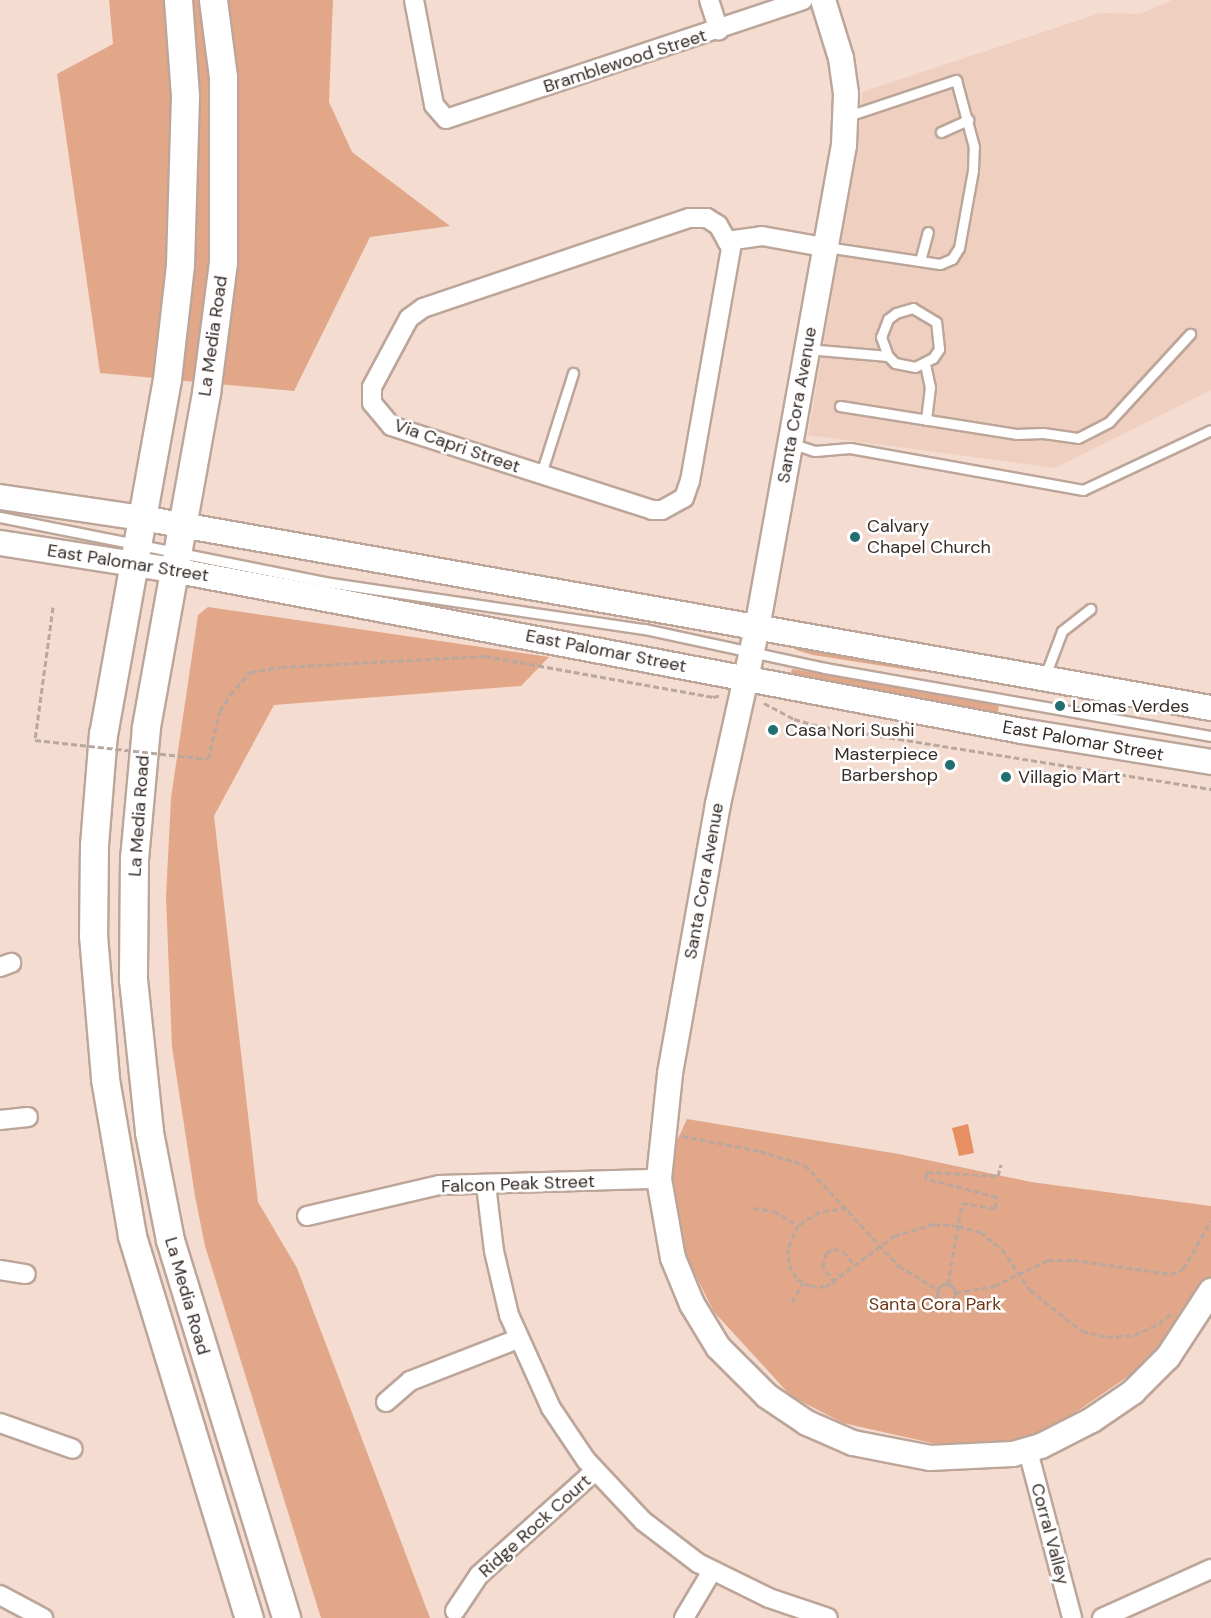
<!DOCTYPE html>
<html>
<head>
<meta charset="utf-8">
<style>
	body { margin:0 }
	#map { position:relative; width:1211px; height:1618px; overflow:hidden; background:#f4dcd0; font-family:"DM Sans",sans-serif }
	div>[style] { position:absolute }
	.built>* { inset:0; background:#efd0c0 }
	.green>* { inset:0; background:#e2a789 }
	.water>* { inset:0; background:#e69062 }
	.path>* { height:3px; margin-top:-1.5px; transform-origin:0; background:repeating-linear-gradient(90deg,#baa79d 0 6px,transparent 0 9px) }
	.path>.ring { margin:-1.5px; padding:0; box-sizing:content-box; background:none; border:3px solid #baa79d; border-radius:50% }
	.roads { filter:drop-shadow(2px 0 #bca599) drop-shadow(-2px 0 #bca599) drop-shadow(0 2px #bca599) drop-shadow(0 -2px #bca599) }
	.lane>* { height:9px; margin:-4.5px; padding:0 4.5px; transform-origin:4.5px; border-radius:4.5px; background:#fff }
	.street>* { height:18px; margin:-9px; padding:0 9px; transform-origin:9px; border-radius:9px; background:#fff }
	.secondary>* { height:24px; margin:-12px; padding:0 12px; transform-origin:12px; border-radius:12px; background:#fff }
	.primary>* { height:27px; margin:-13.5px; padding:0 13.5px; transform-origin:13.5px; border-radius:13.5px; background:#fff }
	.path-bridge>* { height:3px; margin-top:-1.5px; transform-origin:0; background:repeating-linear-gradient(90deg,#baa79d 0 6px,transparent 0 9px) }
	.dots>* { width:16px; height:16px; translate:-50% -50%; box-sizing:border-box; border:3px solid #fff; border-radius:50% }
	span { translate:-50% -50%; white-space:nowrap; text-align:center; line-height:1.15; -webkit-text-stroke:5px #fff; paint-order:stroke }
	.street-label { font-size:18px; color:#362c28 }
	.poi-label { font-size:18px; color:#362c28 }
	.left { translate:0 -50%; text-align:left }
	.right { translate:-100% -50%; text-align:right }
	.park-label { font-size:18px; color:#6e3616 }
</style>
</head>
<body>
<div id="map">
	<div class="built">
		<div style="clip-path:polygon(1172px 0,1211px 0,1211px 390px,1055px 468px,808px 435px,858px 142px,862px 92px,1100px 13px,1140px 14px)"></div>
	</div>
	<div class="green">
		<div style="clip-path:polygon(109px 0,333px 0,329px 102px,352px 152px,450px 226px,370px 237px,294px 391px,100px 373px,57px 74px,113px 44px)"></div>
		<div style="clip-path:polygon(208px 607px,549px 657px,521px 686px,274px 705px,214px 816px,258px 1202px,297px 1268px,430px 1618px,321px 1618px,205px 1246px,195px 1196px,172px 1047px,166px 897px,171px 798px,198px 615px)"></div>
		<div style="clip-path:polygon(796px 645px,989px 671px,979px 680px,973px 679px,968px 671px,940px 666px,922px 672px,813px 655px,796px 650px)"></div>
		<div style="clip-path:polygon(792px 669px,999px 704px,998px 713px,989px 711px,988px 715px,790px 676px)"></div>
		<div style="clip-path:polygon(687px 1119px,899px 1154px,1031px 1182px,1211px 1206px,1211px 1280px,1173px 1334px,1133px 1373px,1073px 1414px,1025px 1438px,963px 1450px,843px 1423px,791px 1396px,714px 1312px,693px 1270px,675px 1229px,671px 1178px,674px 1147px)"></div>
	</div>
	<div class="water">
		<div style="clip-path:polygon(968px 1124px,974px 1153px,959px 1156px,952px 1128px)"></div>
	</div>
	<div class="path">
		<div style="left:281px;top:667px;width:204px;rotate:-3.1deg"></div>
		<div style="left:485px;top:656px;width:232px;rotate:10.2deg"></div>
		<div style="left:713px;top:697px;width:9px;rotate:-13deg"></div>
		<div style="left:764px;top:703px;width:34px;rotate:28deg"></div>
		<div style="left:794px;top:719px;width:25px;rotate:16deg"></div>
		<div style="left:818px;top:726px;width:398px;rotate:9.1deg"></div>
		<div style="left:682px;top:1136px;width:79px;rotate:10.9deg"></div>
		<div style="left:760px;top:1151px;width:47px;rotate:17.3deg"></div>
		<div style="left:805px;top:1165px;width:138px;rotate:47.1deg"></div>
		<div style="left:899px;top:1266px;width:44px;rotate:31.2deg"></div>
		<div style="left:753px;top:1208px;width:21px;rotate:8deg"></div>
		<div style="left:774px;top:1211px;width:28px;rotate:30deg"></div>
		<div style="left:847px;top:1208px;width:27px;rotate:172deg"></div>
		<div style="left:820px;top:1212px;width:26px;rotate:149deg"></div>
		<div style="left:798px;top:1225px;width:25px;rotate:113deg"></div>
		<div style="left:788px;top:1248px;width:17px;rotate:87deg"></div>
		<div style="left:789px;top:1265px;width:16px;rotate:60deg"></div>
		<div style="left:797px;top:1279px;width:16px;rotate:27deg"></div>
		<div style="left:811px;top:1286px;width:14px;rotate:4deg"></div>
		<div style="left:825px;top:1287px;width:86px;rotate:-36.5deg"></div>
		<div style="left:894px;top:1236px;width:42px;rotate:-16.7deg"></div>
		<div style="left:934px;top:1224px;width:24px;rotate:5deg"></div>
		<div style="left:958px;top:1226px;width:23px;rotate:15deg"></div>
		<div style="left:980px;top:1232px;width:28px;rotate:38deg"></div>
		<div style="left:1002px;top:1249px;width:50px;rotate:55.7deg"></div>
		<div style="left:1030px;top:1290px;width:66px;rotate:38.3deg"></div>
		<div style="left:1082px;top:1331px;width:26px;rotate:13deg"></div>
		<div style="left:1107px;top:1337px;width:27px;rotate:-4deg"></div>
		<div style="left:1134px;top:1335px;width:27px;rotate:-24deg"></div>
		<div style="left:1159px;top:1324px;width:18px;rotate:-41deg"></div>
		<div style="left:835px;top:1283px;width:20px;rotate:-127deg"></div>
		<div style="left:823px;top:1267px;width:14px;rotate:-78deg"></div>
		<div style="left:826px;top:1253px;width:8px;rotate:-30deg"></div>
		<div style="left:833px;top:1249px;width:10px;rotate:11deg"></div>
		<div style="left:843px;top:1251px;width:19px;rotate:51deg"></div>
		<div class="ring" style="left:937px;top:1284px;width:15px;height:15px"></div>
		<div style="left:948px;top:1284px;width:82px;rotate:-80.2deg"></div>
		<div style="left:962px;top:1203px;width:33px;rotate:9deg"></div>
		<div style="left:995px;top:1208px;width:11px;rotate:-80deg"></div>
		<div style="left:997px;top:1197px;width:74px;rotate:-165.2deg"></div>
		<div style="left:925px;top:1178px;width:6px;rotate:-72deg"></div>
		<div style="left:927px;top:1172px;width:71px;rotate:3.2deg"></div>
		<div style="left:998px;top:1176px;width:12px;rotate:-76deg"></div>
		<div style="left:955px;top:1293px;width:40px;rotate:-10deg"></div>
		<div style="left:994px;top:1286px;width:60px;rotate:-25.7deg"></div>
		<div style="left:1048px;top:1260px;width:25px"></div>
		<div style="left:1073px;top:1260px;width:99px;rotate:8.1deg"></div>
		<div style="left:1171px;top:1274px;width:13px;rotate:-23deg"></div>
		<div style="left:1183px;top:1269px;width:56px;rotate:-59.7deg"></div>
		<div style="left:792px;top:1302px;width:22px;rotate:-60deg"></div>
	</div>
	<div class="roads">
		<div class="lane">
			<div style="left:941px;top:132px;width:30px;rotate:-24deg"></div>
			<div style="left:826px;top:247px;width:115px;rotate:8.5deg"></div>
			<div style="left:940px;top:264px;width:13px;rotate:-23deg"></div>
			<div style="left:952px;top:259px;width:13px;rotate:-58deg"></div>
			<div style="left:959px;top:248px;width:79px;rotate:-79.8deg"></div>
			<div style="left:973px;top:170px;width:23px;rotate:-88deg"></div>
			<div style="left:974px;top:147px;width:69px;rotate:-105deg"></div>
			<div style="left:956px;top:80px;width:114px;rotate:161.6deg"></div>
			<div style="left:920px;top:261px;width:30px;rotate:-75deg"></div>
			<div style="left:807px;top:349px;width:81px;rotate:4.9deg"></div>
			<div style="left:888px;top:356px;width:10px;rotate:45deg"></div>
			<div style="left:895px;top:363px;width:20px;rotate:11deg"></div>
			<div style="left:915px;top:367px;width:20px;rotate:-27deg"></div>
			<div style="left:933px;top:358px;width:11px;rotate:-56deg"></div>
			<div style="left:939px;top:349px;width:27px;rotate:-96deg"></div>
			<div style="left:936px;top:322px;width:27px;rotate:-149deg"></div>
			<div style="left:913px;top:308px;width:18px;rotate:164deg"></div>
			<div style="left:896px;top:313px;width:10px;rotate:143deg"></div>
			<div style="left:888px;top:319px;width:19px;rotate:111deg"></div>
			<div style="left:881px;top:337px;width:20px;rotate:70deg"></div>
			<div style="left:925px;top:364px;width:24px;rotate:78deg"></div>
			<div style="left:930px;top:387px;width:33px;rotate:97deg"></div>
			<div style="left:840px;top:406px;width:178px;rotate:9deg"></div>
			<div style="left:1016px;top:434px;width:27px;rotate:-2deg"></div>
			<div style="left:1043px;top:433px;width:35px;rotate:8deg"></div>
			<div style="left:1078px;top:438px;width:35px;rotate:-27deg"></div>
			<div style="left:1109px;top:422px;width:120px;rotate:-47.4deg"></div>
			<div style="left:793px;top:444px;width:23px;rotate:18deg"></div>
			<div style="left:815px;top:451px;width:35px;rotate:-5deg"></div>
			<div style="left:850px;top:448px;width:237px;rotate:10.2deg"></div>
			<div style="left:1083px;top:490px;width:141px;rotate:-25.1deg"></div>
			<div style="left:541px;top:474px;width:106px;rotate:-72.4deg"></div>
			<div style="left:0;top:517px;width:331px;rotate:11.3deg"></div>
			<div style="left:325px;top:582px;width:323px;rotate:8.4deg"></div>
			<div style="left:645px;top:629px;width:184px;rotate:12.2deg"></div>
			<div style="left:825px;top:668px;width:392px;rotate:10deg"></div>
			<div style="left:1045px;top:676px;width:48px;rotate:-69.3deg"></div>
			<div style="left:1062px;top:631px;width:36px;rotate:-38deg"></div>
		</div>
		<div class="street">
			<div style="left:414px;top:0;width:107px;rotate:79.2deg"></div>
			<div style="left:434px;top:105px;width:18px;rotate:49deg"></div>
			<div style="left:446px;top:119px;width:376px;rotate:-18.4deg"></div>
			<div style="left:709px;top:0;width:32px;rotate:72deg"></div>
			<div style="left:727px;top:241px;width:18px;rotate:-119deg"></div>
			<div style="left:718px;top:225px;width:13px;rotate:-148deg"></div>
			<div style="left:707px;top:218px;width:18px;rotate:180deg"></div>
			<div style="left:689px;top:218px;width:281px;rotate:161.3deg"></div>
			<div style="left:423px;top:308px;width:17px;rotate:144deg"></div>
			<div style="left:409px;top:318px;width:78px;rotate:118.2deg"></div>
			<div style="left:372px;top:387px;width:16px;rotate:90deg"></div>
			<div style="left:372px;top:403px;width:30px;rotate:50deg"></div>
			<div style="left:391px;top:426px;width:274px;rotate:17.8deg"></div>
			<div style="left:652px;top:510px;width:10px"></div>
			<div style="left:662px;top:510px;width:25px;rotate:-29deg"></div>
			<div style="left:684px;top:498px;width:18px;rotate:-71deg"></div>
			<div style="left:690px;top:481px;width:237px;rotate:-80deg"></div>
			<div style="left:731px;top:248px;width:8px;rotate:-120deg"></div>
			<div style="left:727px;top:241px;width:35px;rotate:-8deg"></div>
			<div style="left:762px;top:236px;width:63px;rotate:10.1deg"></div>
			<div style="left:0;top:967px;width:12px;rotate:-20deg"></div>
			<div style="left:0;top:1120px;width:28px;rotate:-6deg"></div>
			<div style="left:486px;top:1185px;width:66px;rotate:83.1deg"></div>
			<div style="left:494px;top:1251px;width:66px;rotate:76.8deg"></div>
			<div style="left:509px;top:1315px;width:102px;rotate:65.7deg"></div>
			<div style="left:551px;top:1408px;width:63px;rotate:56.1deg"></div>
			<div style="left:586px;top:1460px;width:83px;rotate:46.9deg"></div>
			<div style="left:643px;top:1521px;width:69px;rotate:37.4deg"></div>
			<div style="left:698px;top:1563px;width:79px;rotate:26.2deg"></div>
			<div style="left:769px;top:1598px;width:62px;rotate:18.7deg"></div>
			<div style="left:307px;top:1216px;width:136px;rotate:-13.2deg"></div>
			<div style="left:439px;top:1185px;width:220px;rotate:-1.6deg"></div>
			<div style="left:0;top:1270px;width:26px;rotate:9deg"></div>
			<div style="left:386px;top:1402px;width:32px;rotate:-41deg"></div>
			<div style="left:410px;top:1381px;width:116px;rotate:-21.3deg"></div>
			<div style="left:0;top:1423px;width:77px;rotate:19.6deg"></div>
			<div style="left:1028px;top:1451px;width:173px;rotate:75.2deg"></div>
			<div style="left:0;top:1595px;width:49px;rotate:28.1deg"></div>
			<div style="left:455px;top:1611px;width:43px;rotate:-56.3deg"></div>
			<div style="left:479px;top:1575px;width:156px;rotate:-41.9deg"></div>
			<div style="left:684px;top:1618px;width:55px;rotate:-59.2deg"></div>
			<div style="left:1102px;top:1618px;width:120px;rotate:-24.2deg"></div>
		</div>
		<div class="secondary">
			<div style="left:823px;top:0;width:61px;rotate:72.8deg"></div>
			<div style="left:841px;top:58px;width:36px;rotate:82deg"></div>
			<div style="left:846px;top:94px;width:51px;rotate:92.2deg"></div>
			<div style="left:844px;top:145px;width:491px;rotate:100.2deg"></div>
			<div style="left:757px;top:628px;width:180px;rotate:102.5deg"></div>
			<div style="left:718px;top:804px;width:274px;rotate:100.1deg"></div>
			<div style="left:670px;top:1074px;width:106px;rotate:96deg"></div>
			<div style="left:659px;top:1179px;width:80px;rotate:80deg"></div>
			<div style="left:673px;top:1258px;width:50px;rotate:67.6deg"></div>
			<div style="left:692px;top:1304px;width:50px;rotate:58.8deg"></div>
			<div style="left:718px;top:1347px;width:69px;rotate:45deg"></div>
			<div style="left:767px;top:1396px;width:48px;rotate:34deg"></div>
			<div style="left:807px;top:1423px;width:50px;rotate:23.5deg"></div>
			<div style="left:853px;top:1443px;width:78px;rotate:11deg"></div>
			<div style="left:930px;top:1458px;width:83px;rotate:-2.8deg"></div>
			<div style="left:1013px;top:1454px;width:29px;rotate:-16deg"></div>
			<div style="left:1041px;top:1446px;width:57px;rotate:-27deg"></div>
			<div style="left:1092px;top:1420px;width:50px;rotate:-34.3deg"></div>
			<div style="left:1133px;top:1392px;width:49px;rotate:-45deg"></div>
			<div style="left:1168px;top:1357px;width:79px;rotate:-56.9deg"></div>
			<div style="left:0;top:497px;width:144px;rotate:8.4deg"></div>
			<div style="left:142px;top:518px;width:1086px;rotate:10.08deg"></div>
			<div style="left:0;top:543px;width:175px;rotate:8.9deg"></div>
			<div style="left:173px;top:570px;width:864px;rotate:10.74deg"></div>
			<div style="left:1022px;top:731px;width:192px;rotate:9.3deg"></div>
		</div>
		<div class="primary">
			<div style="left:178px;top:0;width:96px;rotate:85.8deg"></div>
			<div style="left:185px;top:96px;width:169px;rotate:91.7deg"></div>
			<div style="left:180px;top:265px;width:115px;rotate:96.5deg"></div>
			<div style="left:167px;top:379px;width:360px;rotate:100.2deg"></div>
			<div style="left:103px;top:733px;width:113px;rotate:94.6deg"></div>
			<div style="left:94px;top:846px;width:89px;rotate:90.6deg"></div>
			<div style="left:93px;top:935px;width:144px;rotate:85.2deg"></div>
			<div style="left:105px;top:1079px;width:159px;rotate:80.2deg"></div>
			<div style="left:132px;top:1236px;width:400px;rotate:73deg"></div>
			<div style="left:213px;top:0;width:78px;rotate:82.6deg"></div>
			<div style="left:223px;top:77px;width:185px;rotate:90deg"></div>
			<div style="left:223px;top:262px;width:132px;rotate:97.4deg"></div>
			<div style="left:206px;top:393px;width:339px;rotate:100.2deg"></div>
			<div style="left:146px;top:727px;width:132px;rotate:95.2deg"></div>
			<div style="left:134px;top:858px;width:121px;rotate:90.5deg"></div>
			<div style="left:133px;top:979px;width:154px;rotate:84deg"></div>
			<div style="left:149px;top:1132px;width:110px;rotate:79deg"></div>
			<div style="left:170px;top:1240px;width:395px;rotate:72.9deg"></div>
		</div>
	</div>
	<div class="path-bridge">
		<div style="left:53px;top:607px;width:134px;rotate:97.7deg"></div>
		<div style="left:35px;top:740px;width:174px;rotate:6.3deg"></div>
		<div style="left:208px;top:759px;width:49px;rotate:-76deg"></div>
		<div style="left:220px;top:711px;width:19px;rotate:-58deg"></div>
		<div style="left:230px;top:695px;width:30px;rotate:-49deg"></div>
		<div style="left:250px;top:672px;width:31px;rotate:-9deg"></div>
	</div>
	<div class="dots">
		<div style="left:855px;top:537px;background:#226e70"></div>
		<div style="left:1060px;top:706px;background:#226e70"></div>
		<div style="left:773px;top:730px;background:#226e70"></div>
		<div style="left:950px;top:765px;background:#226e70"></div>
		<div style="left:1006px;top:777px;background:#226e70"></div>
	</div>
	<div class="street-label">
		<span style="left:625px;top:61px;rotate:-18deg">Bramblewood Street</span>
		<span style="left:213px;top:336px;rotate:-82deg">La Media Road</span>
		<span style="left:797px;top:405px;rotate:-80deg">Santa Cora Avenue</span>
		<span style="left:457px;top:446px;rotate:19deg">Via Capri Street</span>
		<span style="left:128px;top:563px;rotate:9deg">East Palomar Street</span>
		<span style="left:606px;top:651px;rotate:11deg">East Palomar Street</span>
		<span style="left:1083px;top:741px;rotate:10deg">East Palomar Street</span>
		<span style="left:139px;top:816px;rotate:-86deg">La Media Road</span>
		<span style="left:704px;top:881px;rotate:-80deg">Santa Cora Avenue</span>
		<span style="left:518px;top:1184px;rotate:-2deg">Falcon Peak Street</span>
		<span style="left:187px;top:1296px;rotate:74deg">La Media Road</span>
		<span style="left:535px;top:1526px;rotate:-42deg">Ridge Rock Court</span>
		<span style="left:1050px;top:1534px;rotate:75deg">Corral Valley</span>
	</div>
	<div class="poi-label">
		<span class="left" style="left:867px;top:537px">Calvary<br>Chapel Church</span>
		<span class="left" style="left:1072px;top:706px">Lomas Verdes</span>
		<span class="left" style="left:785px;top:730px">Casa Nori Sushi</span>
		<span class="right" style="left:938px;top:765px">Masterpiece<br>Barbershop</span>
		<span class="left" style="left:1018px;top:777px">Villagio Mart</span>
	</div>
	<div class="park-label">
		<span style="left:935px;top:1304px">Santa Cora Park</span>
	</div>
</div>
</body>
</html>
